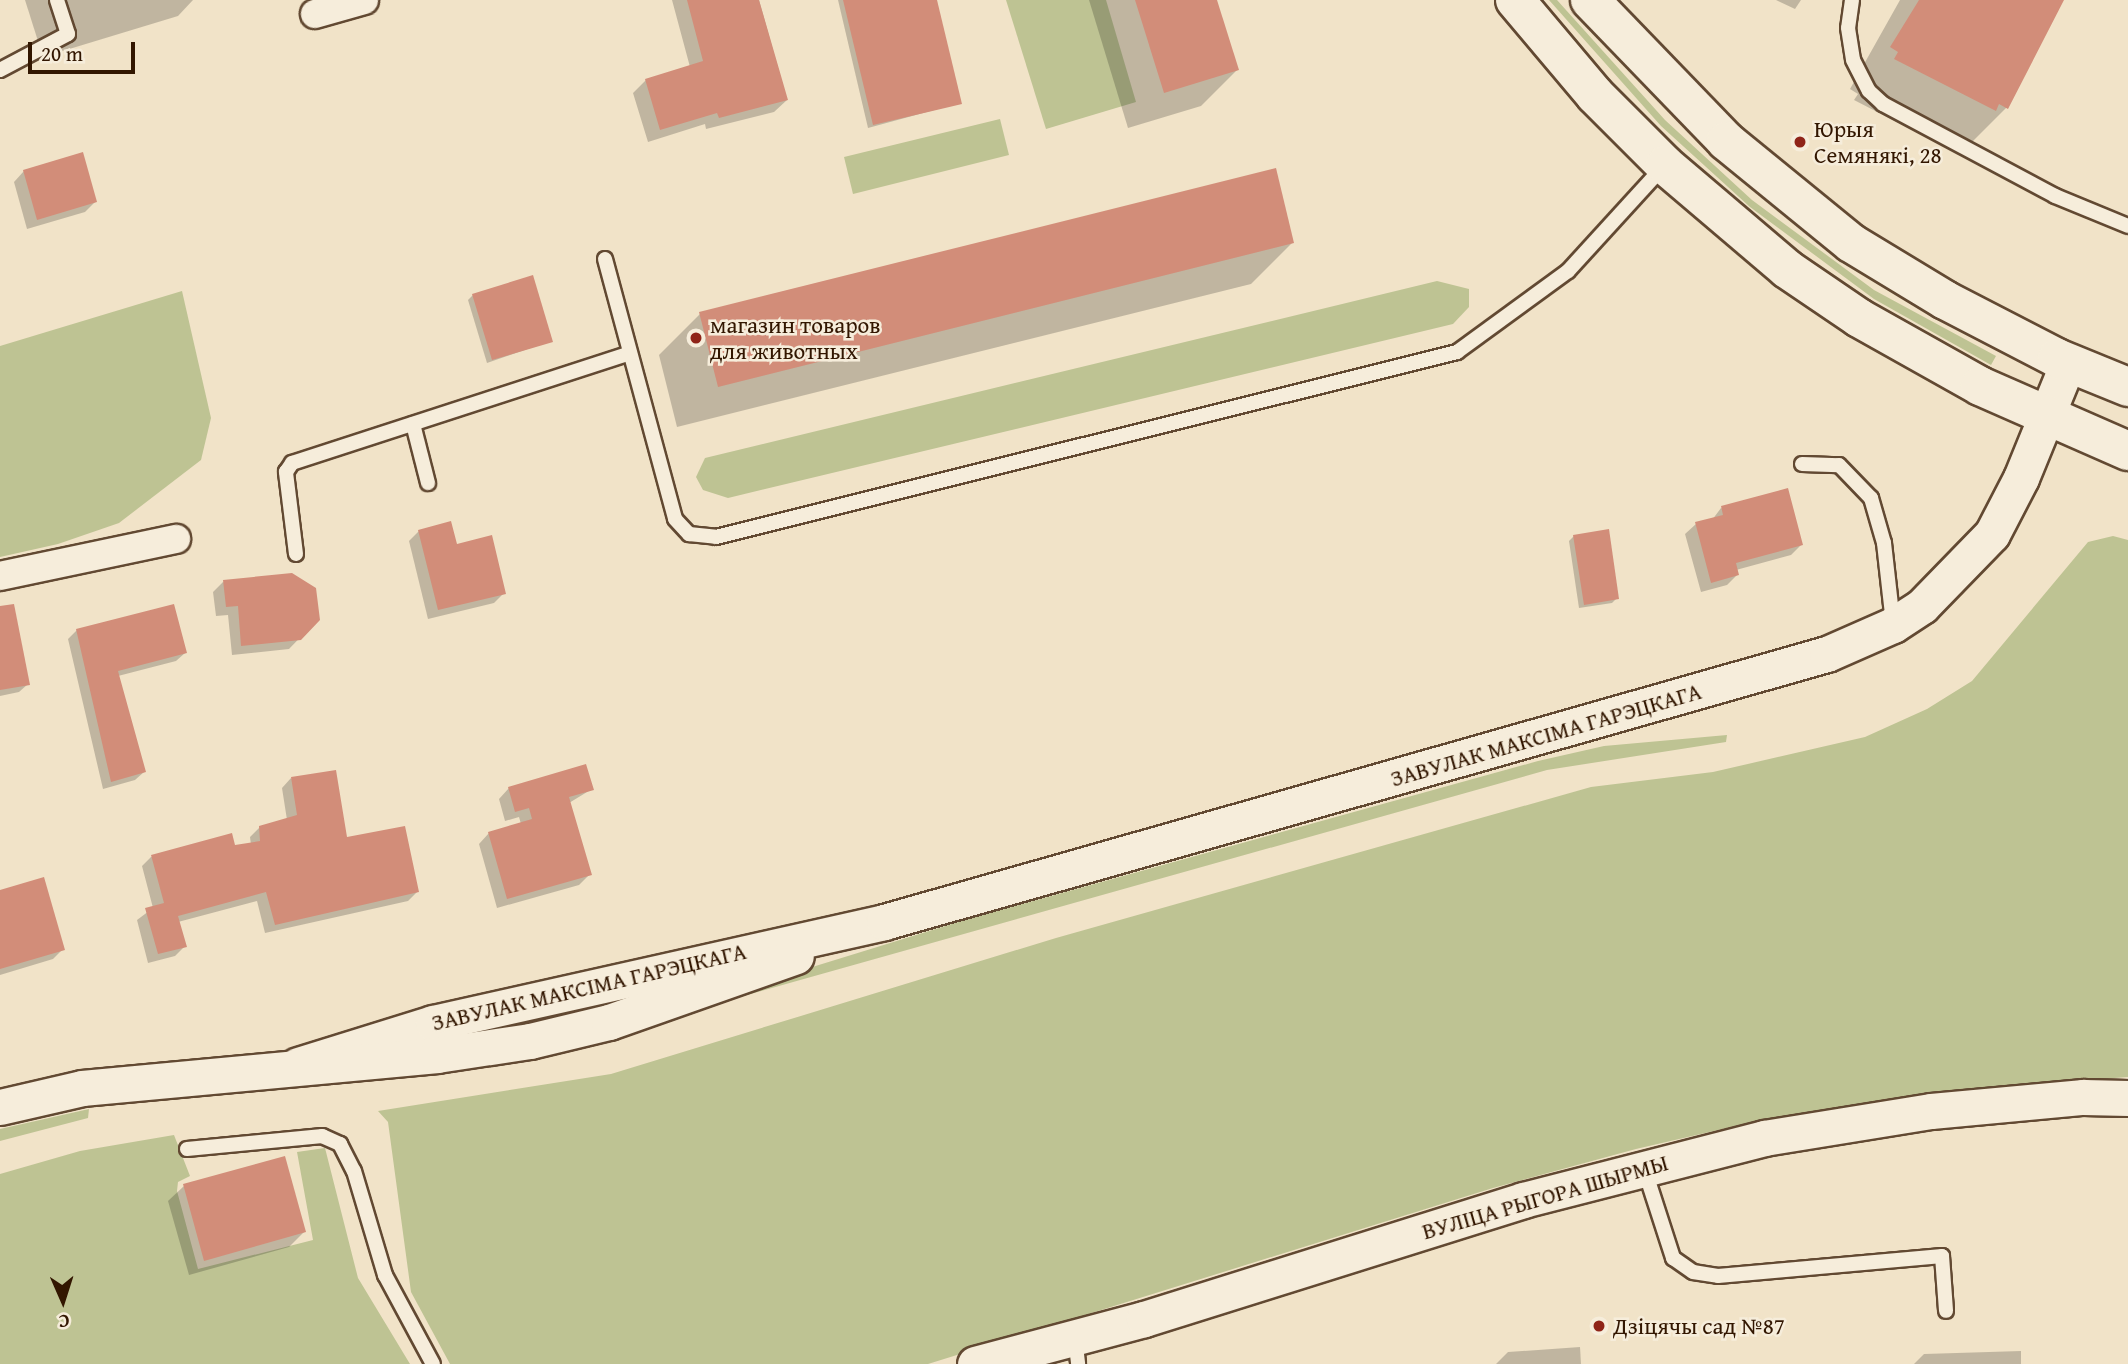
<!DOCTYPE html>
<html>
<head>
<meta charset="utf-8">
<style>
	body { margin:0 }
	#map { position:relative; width:2128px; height:1364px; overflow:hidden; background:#f1e3c8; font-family:"Gentium Book Plus",serif }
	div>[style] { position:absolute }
	.green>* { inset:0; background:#bec393 }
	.shadow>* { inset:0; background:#0003 }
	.building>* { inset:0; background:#d28d79 }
	.roads { filter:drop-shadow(2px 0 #624932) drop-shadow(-2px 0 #624932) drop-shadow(0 2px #624932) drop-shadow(0 -2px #624932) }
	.service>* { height:14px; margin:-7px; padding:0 7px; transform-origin:7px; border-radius:7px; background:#f6eddb }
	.minor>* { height:28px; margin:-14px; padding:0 14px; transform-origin:14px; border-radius:14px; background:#f6eddb }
	.tertiary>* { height:35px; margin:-17.5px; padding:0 17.5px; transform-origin:17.5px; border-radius:17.5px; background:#f6eddb }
	.secondary>* { height:38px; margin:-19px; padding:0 19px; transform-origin:19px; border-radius:19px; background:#f6eddb }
	.dots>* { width:19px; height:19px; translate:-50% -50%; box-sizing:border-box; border:4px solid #f6eddb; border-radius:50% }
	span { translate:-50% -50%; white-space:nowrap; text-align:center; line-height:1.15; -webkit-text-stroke:5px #f6eddb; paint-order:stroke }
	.poi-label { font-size:23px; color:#321600 }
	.left { translate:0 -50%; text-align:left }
	.street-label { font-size:23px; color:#321600 }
	.north { position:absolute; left:28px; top:1266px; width:70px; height:70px; -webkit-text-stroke:5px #f6eddb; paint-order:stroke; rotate:177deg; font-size:19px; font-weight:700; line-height:28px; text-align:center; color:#321600 }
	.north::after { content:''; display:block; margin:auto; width:24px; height:32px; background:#321600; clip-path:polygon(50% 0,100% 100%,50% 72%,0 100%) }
	.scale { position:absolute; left:28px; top:42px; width:107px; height:32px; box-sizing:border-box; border:4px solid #321600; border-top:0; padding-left:9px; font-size:21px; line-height:24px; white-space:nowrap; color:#321600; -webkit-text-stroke:5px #f6eddb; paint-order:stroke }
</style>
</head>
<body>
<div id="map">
	<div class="green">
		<div style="clip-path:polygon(1006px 0,1106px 0,1136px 102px,1046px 129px)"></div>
		<div style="clip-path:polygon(1549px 0,1557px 0,1665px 120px,1752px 200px,1874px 290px,1996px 356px,1991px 365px,1874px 299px,1750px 207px,1661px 126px)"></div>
		<div style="clip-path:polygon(1000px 119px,1009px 155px,853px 194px,844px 157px)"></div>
		<div style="clip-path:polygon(1437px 281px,1469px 289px,1469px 307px,1453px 324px,728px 498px,703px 490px,696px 477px,705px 458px)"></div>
		<div style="clip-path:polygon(182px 291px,211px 418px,201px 460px,119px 523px,58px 544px,0 557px,0 346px)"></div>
		<div style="clip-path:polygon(2113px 536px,2128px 540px,2128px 1077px,1945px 1091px,1744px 1124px,1636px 1149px,1493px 1188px,928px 1364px,450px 1364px,411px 1292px,388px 1122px,378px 1111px,611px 1074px,1056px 938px,1591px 787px,1713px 772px,1865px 737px,1927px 709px,1972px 681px,2088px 542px)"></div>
		<div style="clip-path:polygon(1727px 735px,1726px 742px,1547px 770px,697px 1009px,699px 1002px,968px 919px,1538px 761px,1604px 746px)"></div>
		<div style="clip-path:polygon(89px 1109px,88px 1118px,0 1141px,0 1129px)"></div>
		<div style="clip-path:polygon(174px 1135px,190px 1176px,178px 1182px,177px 1191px,198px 1269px,313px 1240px,297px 1152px,325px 1148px,358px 1278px,410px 1364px,0 1364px,0 1174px,80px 1151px)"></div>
	</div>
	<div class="shadow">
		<div style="clip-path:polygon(25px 0,193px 0,178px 16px,43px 57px)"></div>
		<div style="clip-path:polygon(672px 0,759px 0,787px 100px,774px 112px,706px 129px,705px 124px,648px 142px,633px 93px,646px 80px,690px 67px)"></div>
		<div style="clip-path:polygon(838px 0,936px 0,960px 103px,868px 128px)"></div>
		<div style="clip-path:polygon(1089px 0,1215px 0,1237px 70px,1201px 106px,1128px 128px)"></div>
		<div style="clip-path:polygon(1776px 0,1801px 0,1795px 9px)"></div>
		<div style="clip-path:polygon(1900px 0,2061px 0,2006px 108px,1965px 149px,1959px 146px,1953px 151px,1854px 100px,1858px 94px,1850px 89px)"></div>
		<div style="clip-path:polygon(24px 171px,95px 202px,85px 212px,27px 229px,14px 182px)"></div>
		<div style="clip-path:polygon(1292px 243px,1251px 284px,677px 427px,659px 355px,700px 314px)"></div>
		<div style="clip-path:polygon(473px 295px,551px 341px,487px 363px,468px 300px)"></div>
		<div style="clip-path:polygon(1721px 508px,1801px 545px,1791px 555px,1736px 570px,1737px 575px,1727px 585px,1701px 592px,1685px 534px,1696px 524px,1712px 520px)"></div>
		<div style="clip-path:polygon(419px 531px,455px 546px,504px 593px,494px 603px,428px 619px,409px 541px)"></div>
		<div style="clip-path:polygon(1574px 536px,1617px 598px,1612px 603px,1579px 608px,1569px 541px)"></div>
		<div style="clip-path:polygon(223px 582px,318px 619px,289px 649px,232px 655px,228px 615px,216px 616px,213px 592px)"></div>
		<div style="clip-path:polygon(77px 630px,185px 653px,176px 661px,118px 676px,144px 772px,135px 780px,103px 789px,68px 639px)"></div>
		<div style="clip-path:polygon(0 640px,28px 684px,19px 692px,0 696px)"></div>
		<div style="clip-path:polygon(291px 778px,346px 839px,417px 892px,408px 901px,265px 933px,257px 901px,178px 922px,185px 946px,175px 956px,148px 963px,137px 920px,153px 908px,142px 866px,151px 857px,251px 845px,250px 837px,260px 827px,287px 820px,282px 788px)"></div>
		<div style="clip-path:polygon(509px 788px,592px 789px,569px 803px,590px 874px,579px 885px,497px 908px,479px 844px,489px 833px,521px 824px,519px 817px,505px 821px,499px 799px)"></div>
		<div style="clip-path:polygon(0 892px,63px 949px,53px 959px,0 975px)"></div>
		<div style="clip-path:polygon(184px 1186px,304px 1232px,289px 1247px,189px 1275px,168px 1201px)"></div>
		<div style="clip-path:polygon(1580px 1347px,1581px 1364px,1496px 1364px,1508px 1352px)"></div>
		<div style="clip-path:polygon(2021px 1351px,2021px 1364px,1914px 1364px,1924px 1354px)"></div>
	</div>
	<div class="building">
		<div style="clip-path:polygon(687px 0,759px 0,788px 100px,719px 118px,717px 113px,660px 130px,645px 79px,703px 61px)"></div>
		<div style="clip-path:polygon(843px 0,937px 0,962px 104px,873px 125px)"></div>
		<div style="clip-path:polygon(1135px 0,1217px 0,1239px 70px,1164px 93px)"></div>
		<div style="clip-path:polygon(1919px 0,2064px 0,2008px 109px,1999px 104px,1996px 111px,1894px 59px,1898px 52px,1890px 47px)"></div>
		<div style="clip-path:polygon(83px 152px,97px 202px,37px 220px,23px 170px)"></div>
		<div style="clip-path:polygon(1276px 168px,1294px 243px,718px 387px,699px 312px)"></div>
		<div style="clip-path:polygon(533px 275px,553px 342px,492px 360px,472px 294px)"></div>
		<div style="clip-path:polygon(1788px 488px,1803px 545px,1736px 563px,1739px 575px,1711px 583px,1695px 522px,1723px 515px,1721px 506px)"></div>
		<div style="clip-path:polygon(451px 521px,457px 544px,492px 535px,506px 594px,438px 610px,418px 530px)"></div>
		<div style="clip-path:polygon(1609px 529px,1619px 599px,1584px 605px,1573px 535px)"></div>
		<div style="clip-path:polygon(292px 573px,316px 588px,320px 620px,301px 640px,241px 646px,238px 606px,226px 607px,223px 580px)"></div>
		<div style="clip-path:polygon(14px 604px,30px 685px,0 690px,0 606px)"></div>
		<div style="clip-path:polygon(174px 604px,187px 653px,118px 671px,146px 772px,111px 782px,76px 629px)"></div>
		<div style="clip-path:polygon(586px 764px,594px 790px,569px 797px,592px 875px,507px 899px,488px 832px,532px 819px,529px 808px,515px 812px,508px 787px)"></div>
		<div style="clip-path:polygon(336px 770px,347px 837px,405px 826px,419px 892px,275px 925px,266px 892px,178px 916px,187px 947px,158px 954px,145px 908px,164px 903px,151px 855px,232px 833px,235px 845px,260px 841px,259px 826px,297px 815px,291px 777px)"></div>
		<div style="clip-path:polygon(44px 877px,65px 950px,0 969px,0 890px)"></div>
		<div style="clip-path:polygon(285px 1156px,306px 1232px,204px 1261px,183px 1184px)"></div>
	</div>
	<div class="roads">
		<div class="service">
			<div style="left:1852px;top:0;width:28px;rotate:98deg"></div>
			<div style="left:1848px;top:28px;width:32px;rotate:81deg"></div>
			<div style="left:1853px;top:60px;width:35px;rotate:63deg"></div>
			<div style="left:1869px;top:91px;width:19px;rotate:43deg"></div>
			<div style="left:1883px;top:104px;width:195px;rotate:28.1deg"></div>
			<div style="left:2055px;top:196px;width:79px;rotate:22.3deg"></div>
			<div style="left:0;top:70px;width:77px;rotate:-27.9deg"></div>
			<div style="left:68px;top:34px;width:36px;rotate:-108deg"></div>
			<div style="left:605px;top:259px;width:269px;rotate:74.9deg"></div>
			<div style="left:675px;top:519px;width:21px;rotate:47deg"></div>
			<div style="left:689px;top:534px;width:27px;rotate:6deg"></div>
			<div style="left:716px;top:537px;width:764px;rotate:-14.02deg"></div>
			<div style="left:1457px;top:352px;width:137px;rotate:-36.1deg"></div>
			<div style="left:1568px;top:271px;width:142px;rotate:-47.6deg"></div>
			<div style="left:413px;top:424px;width:61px;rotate:75.7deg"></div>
			<div style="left:1802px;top:464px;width:37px;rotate:2deg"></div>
			<div style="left:1839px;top:465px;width:46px;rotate:45.9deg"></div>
			<div style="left:1871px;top:498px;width:47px;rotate:73.9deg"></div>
			<div style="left:1884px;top:543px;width:81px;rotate:83.6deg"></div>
			<div style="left:296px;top:554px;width:83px;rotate:-97deg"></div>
			<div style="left:286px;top:472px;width:11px;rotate:-56deg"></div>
			<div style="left:292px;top:463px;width:355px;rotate:-18deg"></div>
			<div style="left:187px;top:1149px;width:136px;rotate:-5.5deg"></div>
			<div style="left:322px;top:1136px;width:20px;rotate:24deg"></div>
			<div style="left:340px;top:1144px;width:30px;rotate:63deg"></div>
			<div style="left:354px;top:1171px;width:109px;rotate:73.4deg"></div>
			<div style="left:385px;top:1275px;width:101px;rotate:61.7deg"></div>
			<div style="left:1644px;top:1168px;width:95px;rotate:72.1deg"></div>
			<div style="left:1673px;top:1258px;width:24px;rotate:35deg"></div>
			<div style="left:1693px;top:1272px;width:25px;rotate:9deg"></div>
			<div style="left:1718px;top:1276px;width:225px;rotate:-5.1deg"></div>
			<div style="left:1942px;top:1256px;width:55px;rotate:85.8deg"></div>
			<div style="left:1075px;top:1338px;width:26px;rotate:83deg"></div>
		</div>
		<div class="minor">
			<div style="left:315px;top:14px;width:51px;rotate:-15.9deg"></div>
			<div style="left:0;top:576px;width:180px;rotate:-11.9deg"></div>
		</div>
		<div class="tertiary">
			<div style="left:298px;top:1065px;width:141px;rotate:-17.3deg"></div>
			<div style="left:433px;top:1023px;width:462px;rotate:-12.6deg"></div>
			<div style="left:884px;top:922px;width:980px;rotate:-15.87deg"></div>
			<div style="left:1827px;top:654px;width:72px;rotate:-23.7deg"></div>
			<div style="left:1893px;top:625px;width:35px;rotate:-33deg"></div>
			<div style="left:1922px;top:606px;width:100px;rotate:-45.8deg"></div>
			<div style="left:1992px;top:534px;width:63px;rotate:-62.6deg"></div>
			<div style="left:2021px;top:478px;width:124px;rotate:-67.8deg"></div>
			<div style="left:0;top:1107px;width:84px;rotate:-13deg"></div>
			<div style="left:82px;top:1088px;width:357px;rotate:-5.3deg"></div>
			<div style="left:437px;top:1055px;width:94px;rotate:-8.6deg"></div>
			<div style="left:530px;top:1041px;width:81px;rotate:-13.5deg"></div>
			<div style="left:609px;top:1022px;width:198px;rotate:-19.4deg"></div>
			<div style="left:975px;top:1364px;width:175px;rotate:-14.9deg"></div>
			<div style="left:1144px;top:1319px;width:397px;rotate:-17.4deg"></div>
			<div style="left:1523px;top:1200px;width:249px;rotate:-14.4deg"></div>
			<div style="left:1764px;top:1138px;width:169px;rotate:-9.2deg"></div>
			<div style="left:1931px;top:1111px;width:153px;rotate:-5.3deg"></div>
			<div style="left:2083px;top:1097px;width:45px;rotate:1.3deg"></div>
		</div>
		<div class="secondary">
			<div style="left:1515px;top:0;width:124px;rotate:49.9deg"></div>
			<div style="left:1595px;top:95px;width:99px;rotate:45deg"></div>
			<div style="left:1665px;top:165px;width:160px;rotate:40.4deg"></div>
			<div style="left:1787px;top:269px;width:87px;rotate:34.2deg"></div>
			<div style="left:1859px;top:318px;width:139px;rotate:29.3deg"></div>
			<div style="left:1980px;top:386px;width:162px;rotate:23.7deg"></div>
			<div style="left:1590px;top:0;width:196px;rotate:46deg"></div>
			<div style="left:1726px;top:141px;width:161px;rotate:39.2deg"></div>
			<div style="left:1851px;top:243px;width:110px;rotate:31.2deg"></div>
			<div style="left:1945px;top:300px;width:126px;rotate:27.4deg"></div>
			<div style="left:2057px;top:358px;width:77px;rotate:22.2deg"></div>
		</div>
	</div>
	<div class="dots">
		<div style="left:1800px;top:142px;background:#8f2418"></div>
		<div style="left:696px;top:338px;background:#8f2418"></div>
		<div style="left:1599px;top:1326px;background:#8f2418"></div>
	</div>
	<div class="poi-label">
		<span class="left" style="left:1814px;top:142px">Юрыя<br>Семянякі, 28</span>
		<span class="left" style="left:710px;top:338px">магазин товаров<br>для животных</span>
		<span class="left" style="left:1613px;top:1326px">Дзіцячы сад №87</span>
	</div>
	<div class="street-label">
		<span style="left:1546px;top:735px;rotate:-16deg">ЗАВУЛАК МАКСІМА ГАРЭЦКАГА</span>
		<span style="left:589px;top:987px;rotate:-13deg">ЗАВУЛАК МАКСІМА ГАРЭЦКАГА</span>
		<span style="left:1545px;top:1197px;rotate:-16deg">ВУЛІЦА РЫГОРА ШЫРМЫ</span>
	</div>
	<div class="north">С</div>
	<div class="scale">20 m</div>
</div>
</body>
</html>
